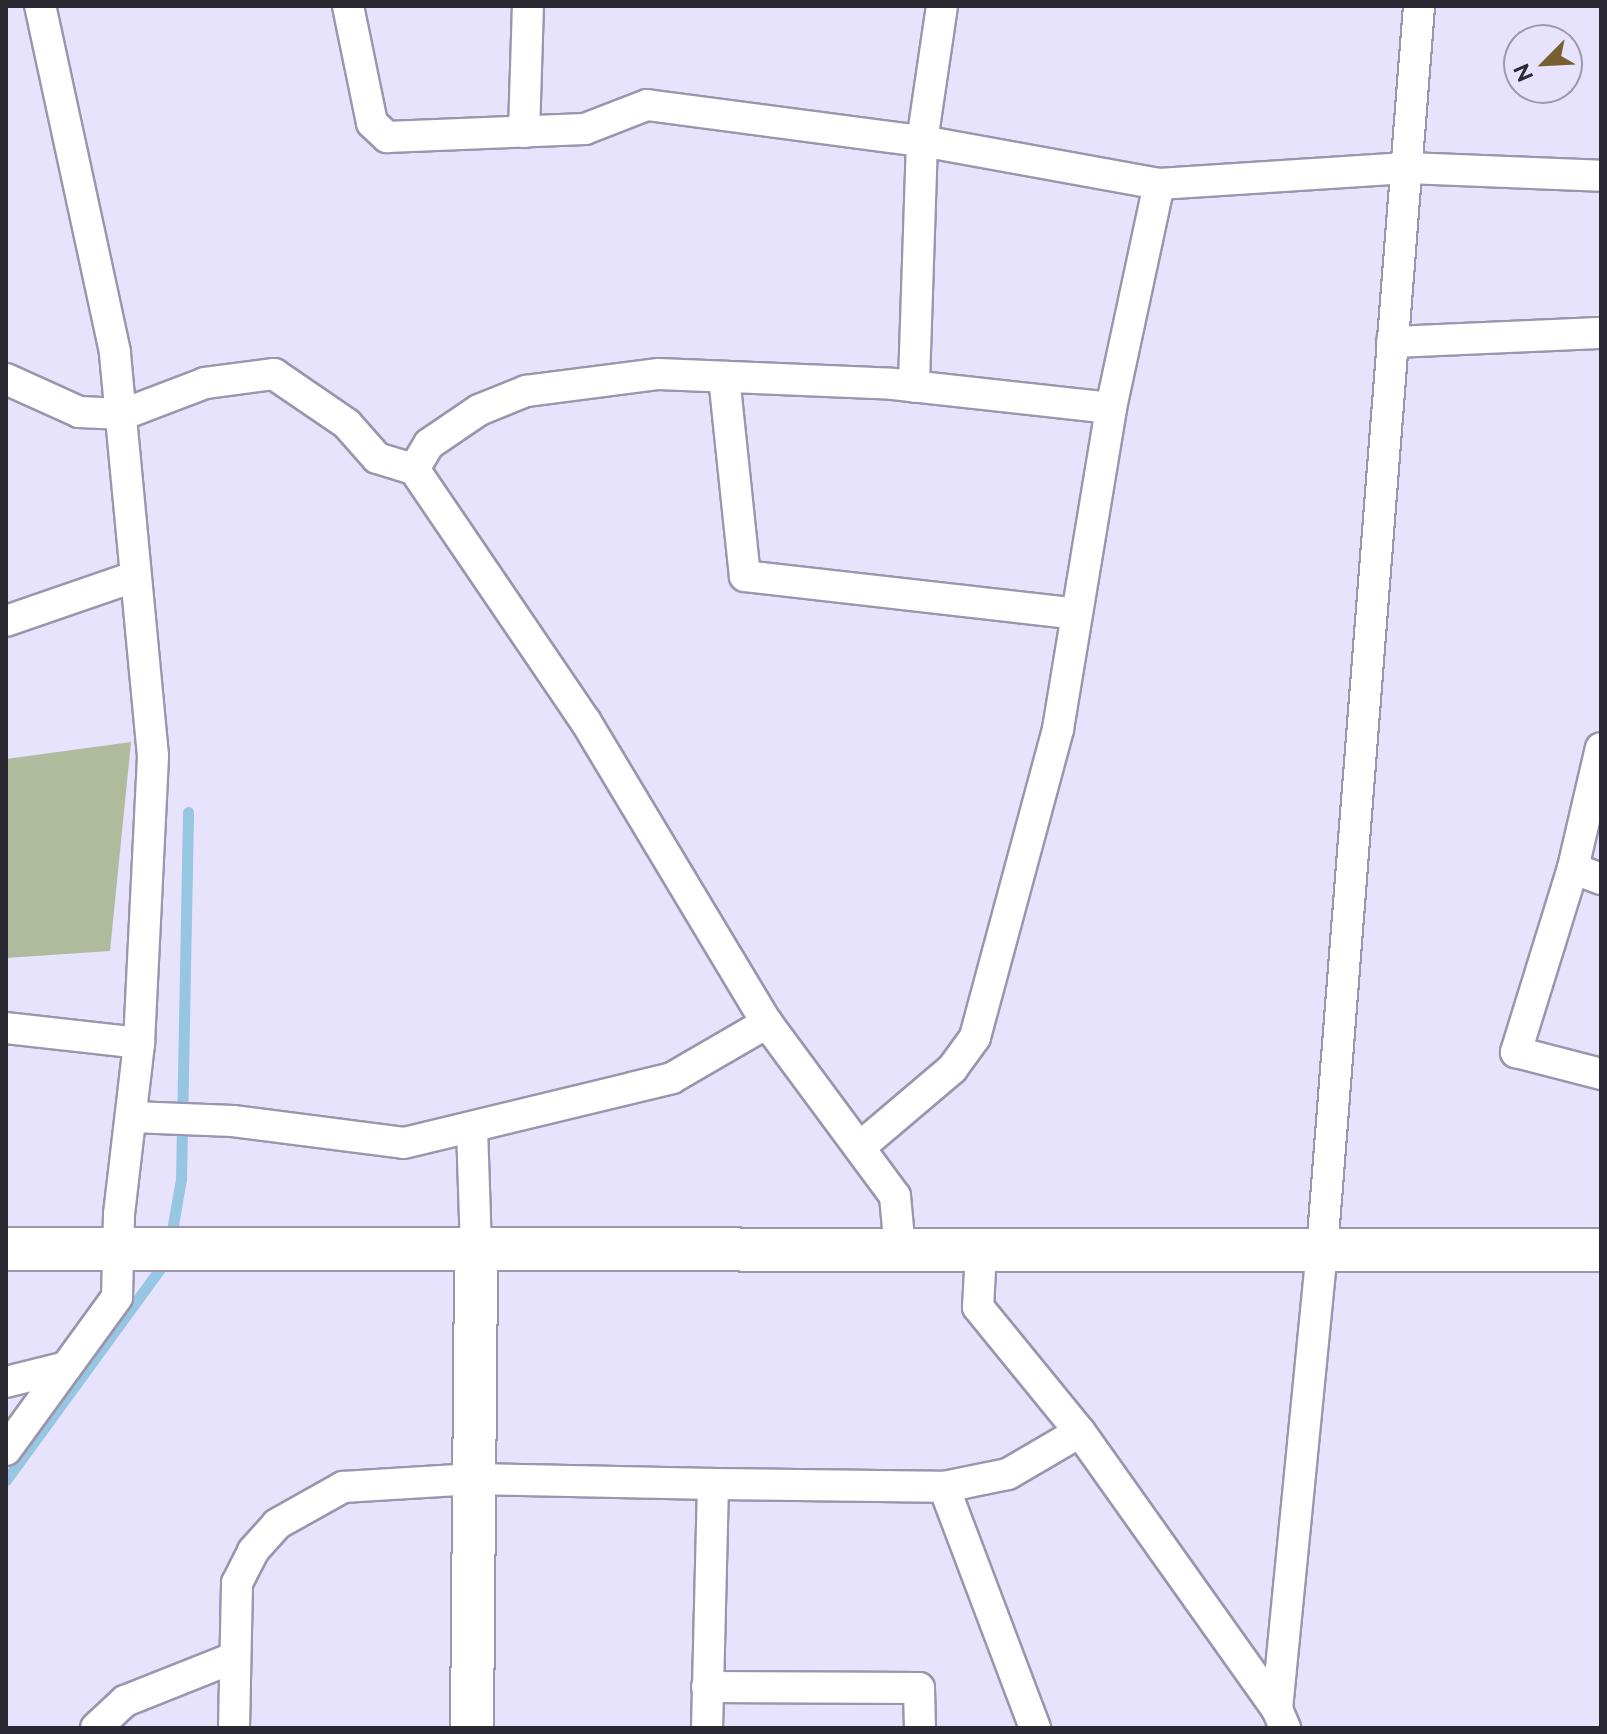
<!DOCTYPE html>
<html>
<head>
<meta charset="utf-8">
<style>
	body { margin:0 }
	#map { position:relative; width:1607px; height:1734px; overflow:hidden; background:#e7e3fc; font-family:Raleway,sans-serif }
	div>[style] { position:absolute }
	.green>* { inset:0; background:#b0bb9d }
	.stream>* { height:11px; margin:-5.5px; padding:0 5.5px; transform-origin:5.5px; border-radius:5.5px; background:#96c6e1 }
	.roads { filter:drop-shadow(2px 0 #9996ad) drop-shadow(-2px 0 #9996ad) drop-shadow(0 2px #9996ad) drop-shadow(0 -2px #9996ad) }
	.street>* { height:30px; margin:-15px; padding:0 15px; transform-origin:15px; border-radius:15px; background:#fff }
	.secondary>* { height:42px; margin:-21px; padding:0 21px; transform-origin:21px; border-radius:21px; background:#fff }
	span { translate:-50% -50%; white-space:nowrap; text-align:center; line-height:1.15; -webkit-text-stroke:8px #e7e3fc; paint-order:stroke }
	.frame { position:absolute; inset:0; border:8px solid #2a2932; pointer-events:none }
	.north { position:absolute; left:1503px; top:24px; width:80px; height:80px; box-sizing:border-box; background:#e7e3fc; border:2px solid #9b99ab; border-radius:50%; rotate:246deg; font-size:22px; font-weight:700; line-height:32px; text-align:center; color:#2a2932 }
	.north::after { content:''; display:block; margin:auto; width:28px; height:36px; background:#775f2f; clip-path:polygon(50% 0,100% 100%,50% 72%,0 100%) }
</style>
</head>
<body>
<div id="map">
	<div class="green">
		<div style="clip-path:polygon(131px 742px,110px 951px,6px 958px,6px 759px)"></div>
	</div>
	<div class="stream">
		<div style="left:170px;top:1242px;width:64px;rotate:-80.1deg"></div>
		<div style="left:181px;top:1179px;width:367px;rotate:-88.9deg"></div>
		<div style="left:6px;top:1480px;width:273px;rotate:-53.9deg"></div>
	</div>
	<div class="roads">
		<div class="street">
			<div style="left:348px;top:6px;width:119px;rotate:78.4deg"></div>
			<div style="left:372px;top:123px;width:21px;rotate:43deg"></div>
			<div style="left:387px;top:137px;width:198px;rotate:-2.3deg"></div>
			<div style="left:585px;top:129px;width:66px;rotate:-21.2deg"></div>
			<div style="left:647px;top:105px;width:277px;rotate:7.5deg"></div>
			<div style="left:922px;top:141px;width:246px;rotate:91.9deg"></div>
			<div style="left:942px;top:6px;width:136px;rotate:98.4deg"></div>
			<div style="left:922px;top:141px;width:241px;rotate:10.3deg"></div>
			<div style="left:1159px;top:184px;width:248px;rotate:-3.7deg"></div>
			<div style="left:1406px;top:168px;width:195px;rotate:2.3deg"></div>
			<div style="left:524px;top:132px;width:126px;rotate:-88.2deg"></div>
			<div style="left:1392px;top:342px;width:209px;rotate:-2.5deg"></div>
			<div style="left:724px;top:377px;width:200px;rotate:84deg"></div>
			<div style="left:745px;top:576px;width:334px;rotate:6.5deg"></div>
			<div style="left:6px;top:379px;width:80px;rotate:24.3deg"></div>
			<div style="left:79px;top:412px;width:45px;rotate:2.5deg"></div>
			<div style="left:124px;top:414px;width:87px;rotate:-20.9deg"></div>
			<div style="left:205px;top:383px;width:70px;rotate:-7.4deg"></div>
			<div style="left:274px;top:374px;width:88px;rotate:34.4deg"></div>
			<div style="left:347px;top:424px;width:45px;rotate:48.6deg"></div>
			<div style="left:377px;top:458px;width:39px;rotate:17deg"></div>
			<div style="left:414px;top:469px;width:306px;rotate:55.8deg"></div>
			<div style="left:586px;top:722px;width:351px;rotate:59deg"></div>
			<div style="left:767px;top:1023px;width:215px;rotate:53.5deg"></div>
			<div style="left:895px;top:1196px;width:54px;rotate:84.7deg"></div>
			<div style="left:414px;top:469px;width:29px;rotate:-59deg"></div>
			<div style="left:429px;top:444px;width:60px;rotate:-34.2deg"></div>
			<div style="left:479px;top:410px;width:51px;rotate:-22deg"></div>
			<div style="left:526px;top:391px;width:134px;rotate:-7.3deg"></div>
			<div style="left:659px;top:374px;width:234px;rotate:2.4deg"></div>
			<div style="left:893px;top:384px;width:219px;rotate:6.3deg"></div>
			<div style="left:6px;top:621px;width:135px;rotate:-19deg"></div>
			<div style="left:1573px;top:868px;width:123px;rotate:-76.9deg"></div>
			<div style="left:1601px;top:879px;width:30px;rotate:-159deg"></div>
			<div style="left:1573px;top:868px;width:193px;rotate:107.2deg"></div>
			<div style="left:1516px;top:1052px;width:88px;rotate:14.5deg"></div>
			<div style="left:6px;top:1028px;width:134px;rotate:6.4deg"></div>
			<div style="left:132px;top:1117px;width:101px;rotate:2.3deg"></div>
			<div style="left:233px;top:1121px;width:172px;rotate:7.3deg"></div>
			<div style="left:404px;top:1143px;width:276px;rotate:-13.6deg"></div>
			<div style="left:672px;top:1078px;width:110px;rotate:-30.1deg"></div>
			<div style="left:472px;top:1128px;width:120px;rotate:88.1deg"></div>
			<div style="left:860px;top:1147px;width:121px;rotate:-40.3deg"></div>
			<div style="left:952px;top:1069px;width:39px;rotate:-54deg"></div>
			<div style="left:975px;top:1037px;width:319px;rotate:-74.9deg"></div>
			<div style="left:1058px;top:729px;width:325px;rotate:-80.6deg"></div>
			<div style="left:1111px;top:408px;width:229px;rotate:-77.9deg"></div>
			<div style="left:981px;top:1252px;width:55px;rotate:93.1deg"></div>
			<div style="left:978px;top:1307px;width:161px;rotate:50.8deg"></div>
			<div style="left:1080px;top:1432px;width:340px;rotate:54.6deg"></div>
			<div style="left:1277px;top:1709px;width:21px;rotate:67deg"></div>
			<div style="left:6px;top:1382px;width:62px;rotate:-14deg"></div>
			<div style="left:6px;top:1450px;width:189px;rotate:-54deg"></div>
			<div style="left:117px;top:1297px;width:83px;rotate:-88.6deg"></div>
			<div style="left:119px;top:1214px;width:172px;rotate:-83.3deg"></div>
			<div style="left:139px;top:1043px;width:287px;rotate:-87.2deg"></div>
			<div style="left:153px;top:756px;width:406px;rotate:-95.4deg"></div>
			<div style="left:115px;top:352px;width:354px;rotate:-102.2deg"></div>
			<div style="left:713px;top:1484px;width:231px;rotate:0.7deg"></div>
			<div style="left:944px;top:1487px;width:258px;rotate:69.3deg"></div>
			<div style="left:944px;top:1487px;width:65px;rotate:-11.5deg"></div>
			<div style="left:1008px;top:1474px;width:83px;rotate:-30.3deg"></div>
			<div style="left:707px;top:1687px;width:212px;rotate:0.3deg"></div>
			<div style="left:919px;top:1688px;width:40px;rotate:88.6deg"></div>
			<div style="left:1277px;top:1709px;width:461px;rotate:-84.4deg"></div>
			<div style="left:1322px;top:1250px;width:1248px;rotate:-85.54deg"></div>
			<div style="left:96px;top:1728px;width:40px;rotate:-43deg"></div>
			<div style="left:125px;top:1701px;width:116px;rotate:-21.7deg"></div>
			<div style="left:234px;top:1728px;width:145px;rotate:-88.8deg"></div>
			<div style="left:237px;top:1583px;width:36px;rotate:-63deg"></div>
			<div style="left:253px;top:1551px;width:36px;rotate:-48deg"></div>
			<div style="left:277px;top:1524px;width:76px;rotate:-29.3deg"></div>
			<div style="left:343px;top:1487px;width:131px;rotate:-3.5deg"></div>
			<div style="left:474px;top:1479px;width:239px;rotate:1.2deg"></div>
			<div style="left:713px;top:1484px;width:244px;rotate:91.4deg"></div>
		</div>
		<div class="secondary">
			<div style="left:6px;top:1249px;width:1595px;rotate:0.04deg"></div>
			<div style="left:472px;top:1728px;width:480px;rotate:-89.5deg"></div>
		</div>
	</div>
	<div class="frame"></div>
	<div class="north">N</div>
</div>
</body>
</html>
